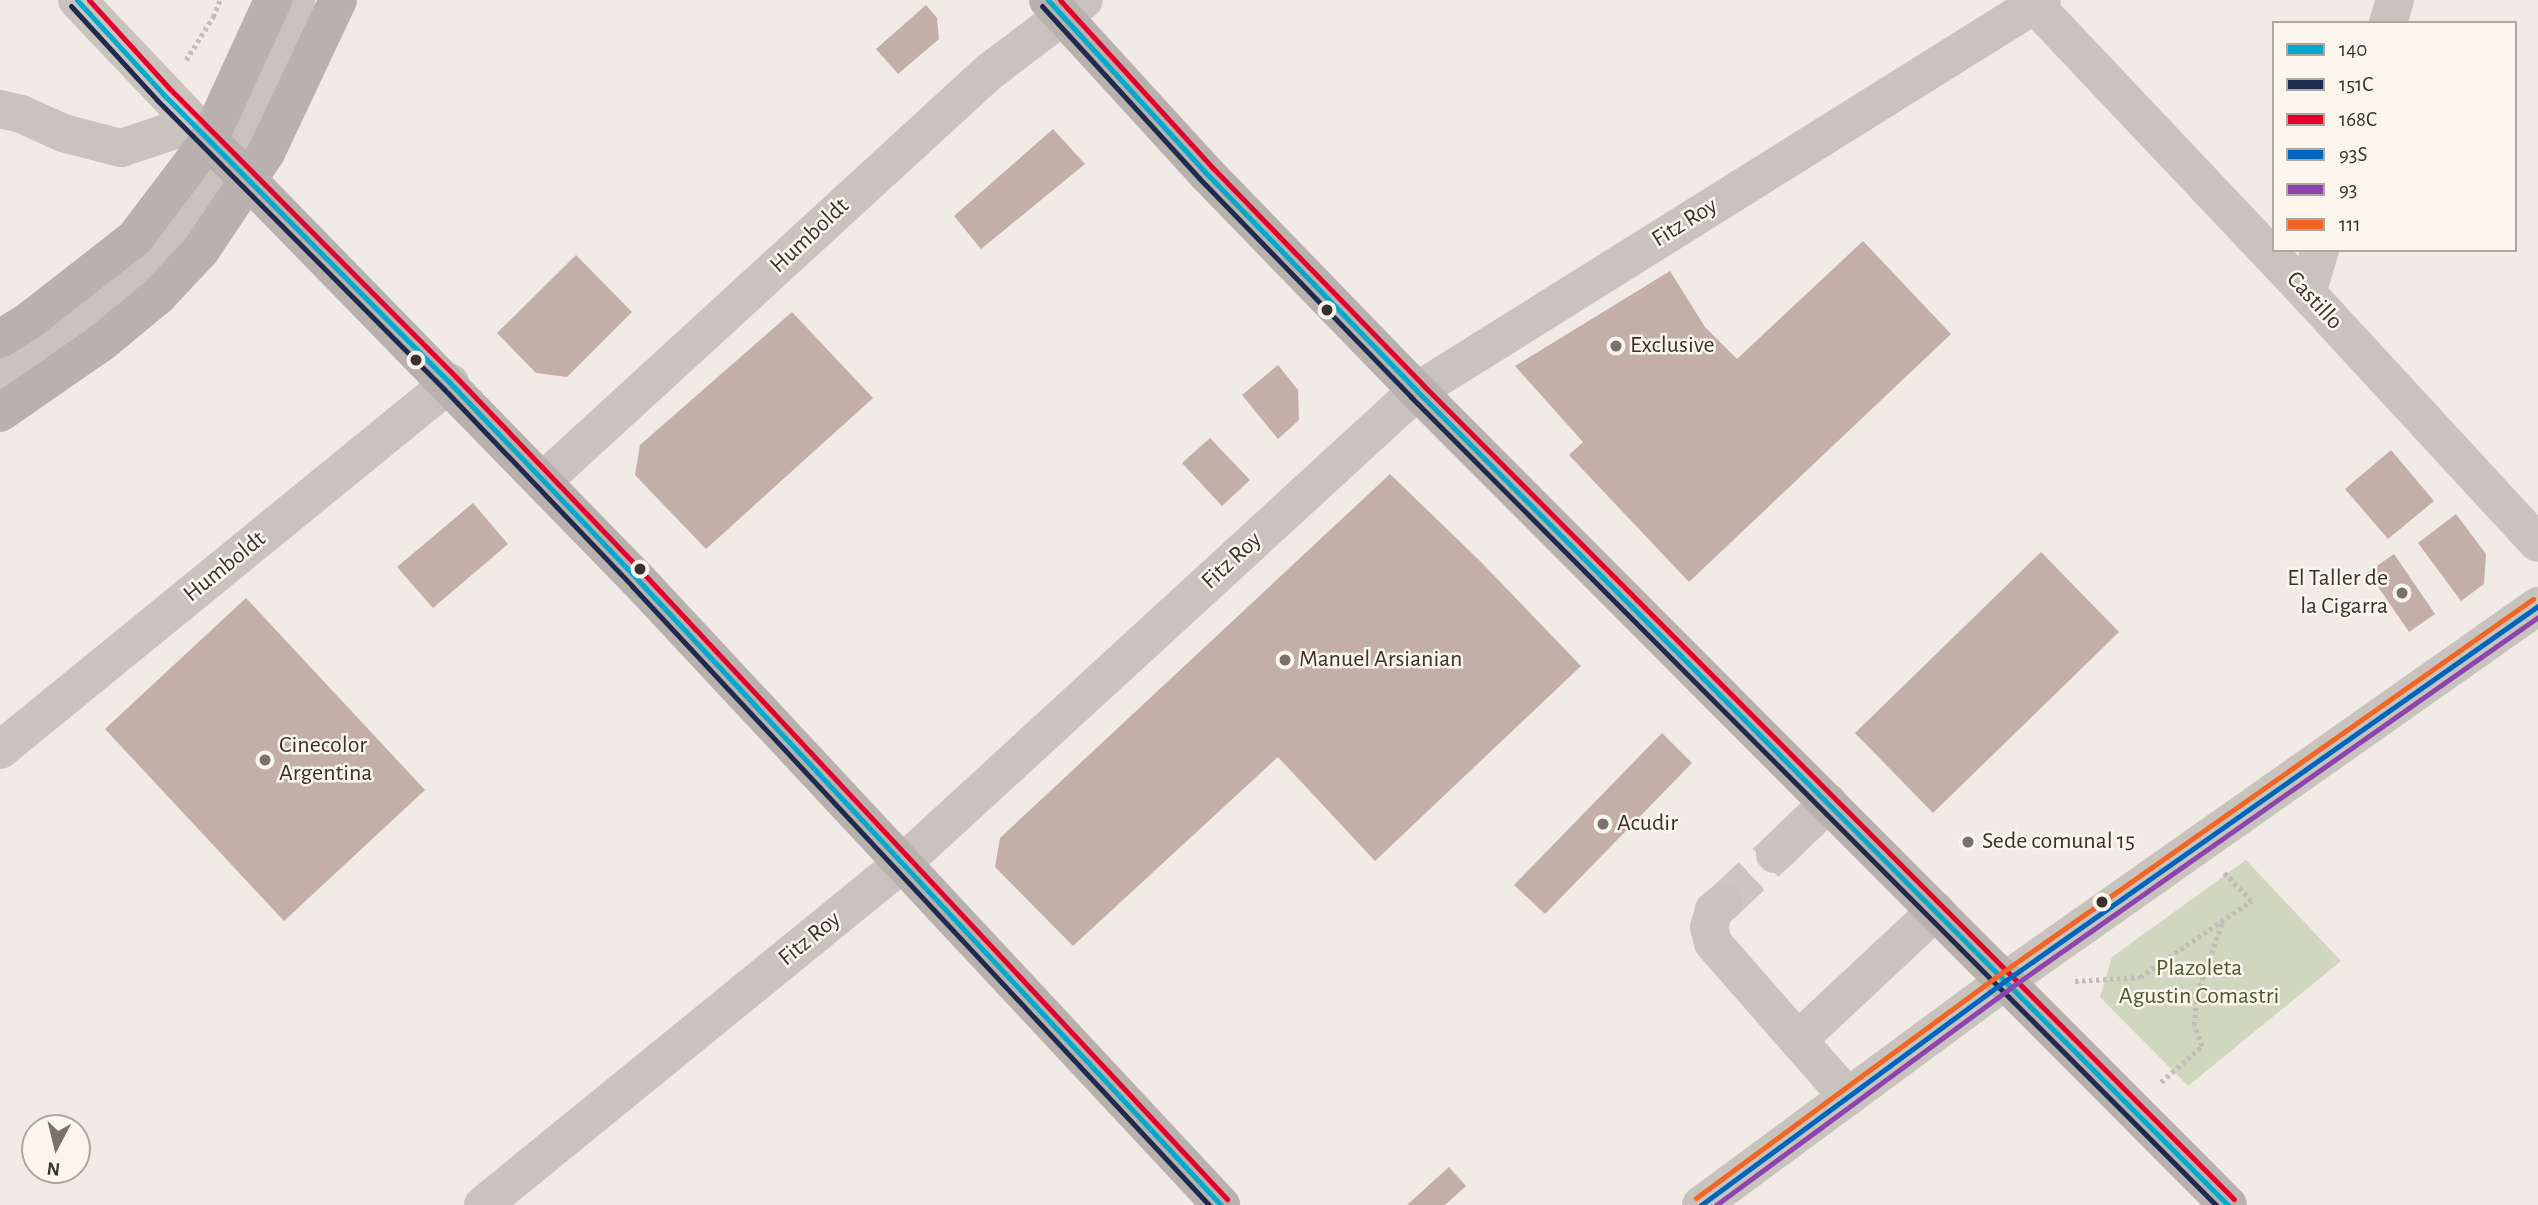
<!DOCTYPE html>
<html>
<head>
<meta charset="utf-8">
<style>
	body { margin:0 }
	#map { position:relative; width:2538px; height:1205px; overflow:hidden; background:#f0ebe5; font-family:"Alegreya Sans",sans-serif }
	div>[style] { position:absolute }
	.green>* { inset:0; background:#d1d6bf }
	.building>* { inset:0; background:#c3afa7 }
	.minor-tunnel>* { height:38px; margin-top:-19px; transform-origin:0; background:repeating-linear-gradient(90deg,#ccc6c0 0 38px,transparent 0 57px) }
	.path>* { height:4.5px; margin-top:-2.25px; transform-origin:0; background:repeating-linear-gradient(90deg,#c2bbb6 0 3.5px,transparent 0 7px) }
	.minor>* { height:38px; margin:-19px; padding:0 19px; transform-origin:19px; border-radius:19px; background:#c9c3be }
	.major>* { height:38px; margin:-19px; padding:0 19px; transform-origin:19px; border-radius:19px; background:#b8b1ad }
	.bus-1>* { height:5px; margin:-2.5px; padding:0 2.5px; transform-origin:2.5px; border-radius:2.5px; background:#00a9ce }
	.bus-2>* { height:5px; margin:-2.5px; padding:0 2.5px; transform-origin:2.5px; border-radius:2.5px; background:#1d2b4f }
	.bus-3>* { height:5px; margin:-2.5px; padding:0 2.5px; transform-origin:2.5px; border-radius:2.5px; background:#e4002b }
	.bus-4>* { height:5px; margin:-2.5px; padding:0 2.5px; transform-origin:2.5px; border-radius:2.5px; background:#0065bd }
	.bus-5>* { height:5px; margin:-2.5px; padding:0 2.5px; transform-origin:2.5px; border-radius:2.5px; background:#8e44ad }
	.bus-6>* { height:5px; margin:-2.5px; padding:0 2.5px; transform-origin:2.5px; border-radius:2.5px; background:#f26522 }
	.dots>* { width:19px; height:19px; translate:-50% -50%; box-sizing:border-box; border:4px solid #fbf5ee; border-radius:50% }
	span { translate:-50% -50%; white-space:nowrap; text-align:center; line-height:1.15; -webkit-text-stroke:5px #fbf5ee; paint-order:stroke }
	.street-label { font-size:24px; color:#3b302b }
	.poi-label { font-size:24px; color:#3b302b }
	.left { translate:0 -50%; text-align:left }
	.right { translate:-100% -50%; text-align:right }
	.park-label { font-size:24px; color:#4a5a2e }
	.legend { position:absolute; left:2272px; top:21px; width:245px; height:231px; box-sizing:border-box; background:#fbf5ee; border:2px solid #aea6a0; margin:0; padding:9px 12px; list-style:none; font-size:21px; color:#3b302b }
	.legend li { display:flex; align-items:center; gap:14px; height:35px }
	.legend b { width:35px; border:2px solid #aea6a0 }
	.north { position:absolute; left:21px; top:1114px; width:70px; height:70px; box-sizing:border-box; background:#fbf5ee; border:2px solid #aea6a0; border-radius:50%; rotate:187deg; font-size:19px; font-weight:700; line-height:28px; text-align:center; color:#3b302b }
	.north::after { content:''; display:block; margin:auto; width:24px; height:32px; background:#7a716c; clip-path:polygon(50% 0,100% 100%,50% 72%,0 100%) }
</style>
</head>
<body>
<div id="map">
	<div class="green">
		<div style="clip-path:polygon(2246px 860px,2341px 961px,2188px 1086px,2100px 997px,2112px 957px)"></div>
	</div>
	<div class="building">
		<div style="clip-path:polygon(926px 5px,937px 18px,939px 39px,898px 74px,876px 49px)"></div>
		<div style="clip-path:polygon(1053px 129px,1085px 164px,981px 249px,954px 216px)"></div>
		<div style="clip-path:polygon(1863px 241px,1951px 334px,1689px 582px,1569px 455px,1583px 442px,1515px 366px,1670px 271px,1705px 327px,1737px 359px)"></div>
		<div style="clip-path:polygon(576px 255px,632px 312px,567px 377px,536px 373px,497px 333px)"></div>
		<div style="clip-path:polygon(792px 312px,873px 398px,706px 549px,635px 475px,640px 445px)"></div>
		<div style="clip-path:polygon(1278px 365px,1298px 390px,1299px 420px,1278px 439px,1242px 395px)"></div>
		<div style="clip-path:polygon(1210px 438px,1250px 480px,1222px 506px,1182px 463px)"></div>
		<div style="clip-path:polygon(2391px 450px,2434px 501px,2388px 539px,2345px 489px)"></div>
		<div style="clip-path:polygon(1390px 474px,1481px 562px,1581px 666px,1375px 861px,1278px 757px,1073px 946px,995px 867px,1000px 838px)"></div>
		<div style="clip-path:polygon(473px 503px,508px 544px,433px 608px,397px 567px)"></div>
		<div style="clip-path:polygon(2456px 514px,2486px 554px,2484px 584px,2461px 601px,2418px 543px)"></div>
		<div style="clip-path:polygon(2041px 552px,2119px 632px,1933px 813px,1855px 733px)"></div>
		<div style="clip-path:polygon(2394px 554px,2435px 614px,2409px 632px,2368px 572px)"></div>
		<div style="clip-path:polygon(246px 598px,425px 790px,284px 921px,105px 729px)"></div>
		<div style="clip-path:polygon(1662px 733px,1692px 763px,1545px 914px,1514px 885px)"></div>
		<div style="clip-path:polygon(1449px 1167px,1466px 1186px,1445px 1205px,1407px 1205px)"></div>
	</div>
	<div class="minor-tunnel">
		<div style="left:1724px;top:902px;width:70px;rotate:-43.3deg"></div>
	</div>
	<div class="path">
		<div style="left:186px;top:60px;width:51px;rotate:-57.9deg"></div>
		<div style="left:213px;top:17px;width:18px;rotate:-68deg"></div>
		<div style="left:2075px;top:981px;width:65px;rotate:-3.5deg"></div>
		<div style="left:2140px;top:977px;width:135px;rotate:-34.4deg"></div>
		<div style="left:2251px;top:901px;width:40px;rotate:-134deg"></div>
		<div style="left:2161px;top:1082px;width:55px;rotate:-41.3deg"></div>
		<div style="left:2202px;top:1046px;width:22px;rotate:-111deg"></div>
		<div style="left:2194px;top:1025px;width:32px;rotate:-85deg"></div>
		<div style="left:2197px;top:993px;width:74px;rotate:-70.3deg"></div>
	</div>
	<div class="minor">
		<div style="left:77px;top:0;width:190px;rotate:46.5deg"></div>
		<div style="left:2030px;top:0;width:403px;rotate:46.6deg"></div>
		<div style="left:2307px;top:293px;width:340px;rotate:47.3deg"></div>
		<div style="left:2388px;top:23px;width:24px;rotate:-73deg"></div>
		<div style="left:0;top:109px;width:22px;rotate:13deg"></div>
		<div style="left:21px;top:114px;width:46px;rotate:24.3deg"></div>
		<div style="left:63px;top:133px;width:60px;rotate:14.5deg"></div>
		<div style="left:121px;top:148px;width:76px;rotate:-18.4deg"></div>
		<div style="left:2307px;top:293px;width:45px;rotate:-73.2deg"></div>
		<div style="left:0;top:376px;width:129px;rotate:-34.6deg"></div>
		<div style="left:106px;top:303px;width:117px;rotate:-45.3deg"></div>
		<div style="left:188px;top:220px;width:73px;rotate:-56.7deg"></div>
		<div style="left:228px;top:159px;width:173px;rotate:-66.8deg"></div>
		<div style="left:543px;top:481px;width:605px;rotate:-42.52deg"></div>
		<div style="left:989px;top:72px;width:119px;rotate:-37.2deg"></div>
		<div style="left:0;top:750px;width:581px;rotate:-39.2deg"></div>
		<div style="left:1775px;top:854px;width:74px;rotate:-43.9deg"></div>
		<div style="left:1724px;top:902px;width:13px;rotate:141deg"></div>
		<div style="left:1714px;top:910px;width:18px;rotate:106deg"></div>
		<div style="left:1709px;top:927px;width:16px;rotate:76deg"></div>
		<div style="left:1713px;top:943px;width:205px;rotate:48.8deg"></div>
		<div style="left:1798px;top:1040px;width:189px;rotate:-43.1deg"></div>
		<div style="left:483px;top:1205px;width:543px;rotate:-39.17deg"></div>
		<div style="left:904px;top:862px;width:696px;rotate:-42.56deg"></div>
		<div style="left:1417px;top:391px;width:737px;rotate:-32.03deg"></div>
		<div style="left:1701px;top:1205px;width:378px;rotate:-36.4deg"></div>
		<div style="left:2005px;top:981px;width:652px;rotate:-35.13deg"></div>
	</div>
	<div class="major">
		<div style="left:1048px;top:0;width:233px;rotate:47.6deg"></div>
		<div style="left:1205px;top:172px;width:305px;rotate:45.9deg"></div>
		<div style="left:1417px;top:391px;width:1149px;rotate:45.11deg"></div>
		<div style="left:209px;top:140px;width:615px;rotate:45.73deg"></div>
		<div style="left:638px;top:580px;width:855px;rotate:46.99deg"></div>
		<div style="left:0;top:339px;width:36px;rotate:-32deg"></div>
		<div style="left:30px;top:320px;width:133px;rotate:-38deg"></div>
		<div style="left:135px;top:238px;width:123px;rotate:-52.9deg"></div>
		<div style="left:209px;top:140px;width:154px;rotate:-65.4deg"></div>
		<div style="left:0;top:413px;width:123px;rotate:-34.7deg"></div>
		<div style="left:101px;top:343px;width:74px;rotate:-39.5deg"></div>
		<div style="left:158px;top:296px;width:63px;rotate:-46.9deg"></div>
		<div style="left:201px;top:250px;width:117px;rotate:-56.2deg"></div>
		<div style="left:266px;top:153px;width:169px;rotate:-64.8deg"></div>
	</div>
	<div class="bus-1">
		<div style="left:77px;top:0;width:127px;rotate:47.5deg"></div>
		<div style="left:163px;top:94px;width:407px;rotate:45.2deg"></div>
		<div style="left:450px;top:383px;width:272px;rotate:46.3deg"></div>
		<div style="left:638px;top:580px;width:855px;rotate:46.99deg"></div>
		<div style="left:1048px;top:0;width:233px;rotate:47.6deg"></div>
		<div style="left:1205px;top:172px;width:305px;rotate:45.9deg"></div>
		<div style="left:1417px;top:391px;width:1149px;rotate:45.11deg"></div>
	</div>
	<div class="bus-2">
		<div style="left:71px;top:6px;width:127px;rotate:47.5deg"></div>
		<div style="left:157px;top:100px;width:407px;rotate:45.2deg"></div>
		<div style="left:444px;top:389px;width:272px;rotate:46.3deg"></div>
		<div style="left:632px;top:586px;width:846px;rotate:47.01deg"></div>
		<div style="left:1042px;top:6px;width:233px;rotate:47.6deg"></div>
		<div style="left:1199px;top:178px;width:305px;rotate:45.9deg"></div>
		<div style="left:1411px;top:397px;width:1141px;rotate:45.11deg"></div>
	</div>
	<div class="bus-3">
		<div style="left:89px;top:0;width:119px;rotate:47.7deg"></div>
		<div style="left:169px;top:88px;width:407px;rotate:45.2deg"></div>
		<div style="left:456px;top:377px;width:272px;rotate:46.3deg"></div>
		<div style="left:644px;top:574px;width:855px;rotate:46.99deg"></div>
		<div style="left:1060px;top:0;width:224px;rotate:47.7deg"></div>
		<div style="left:1211px;top:166px;width:305px;rotate:45.9deg"></div>
		<div style="left:1423px;top:385px;width:1149px;rotate:45.11deg"></div>
	</div>
	<div class="bus-4">
		<div style="left:1701px;top:1205px;width:378px;rotate:-36.4deg"></div>
		<div style="left:2005px;top:981px;width:652px;rotate:-35.13deg"></div>
	</div>
	<div class="bus-5">
		<div style="left:1716px;top:1205px;width:365px;rotate:-36.4deg"></div>
		<div style="left:2010px;top:988px;width:645px;rotate:-35.09deg"></div>
	</div>
	<div class="bus-6">
		<div style="left:1696px;top:1198px;width:378px;rotate:-36.4deg"></div>
		<div style="left:2000px;top:974px;width:652px;rotate:-35.13deg"></div>
	</div>
	<div class="dots">
		<div style="left:1327px;top:310px;background:#3b302b"></div>
		<div style="left:1616px;top:346px;background:#7a716c"></div>
		<div style="left:416px;top:360px;background:#3b302b"></div>
		<div style="left:640px;top:569px;background:#3b302b"></div>
		<div style="left:2402px;top:593px;background:#7a716c"></div>
		<div style="left:1285px;top:660px;background:#7a716c"></div>
		<div style="left:265px;top:760px;background:#7a716c"></div>
		<div style="left:1603px;top:824px;background:#7a716c"></div>
		<div style="left:1968px;top:842px;background:#7a716c"></div>
		<div style="left:2102px;top:902px;background:#3b302b"></div>
	</div>
	<div class="street-label">
		<span style="left:1685px;top:223px;rotate:-32deg">Fitz Roy</span>
		<span style="left:810px;top:236px;rotate:-43deg">Humboldt</span>
		<span style="left:2314px;top:301px;rotate:47deg">Castillo</span>
		<span style="left:1232px;top:561px;rotate:-43deg">Fitz Roy</span>
		<span style="left:225px;top:567px;rotate:-39deg">Humboldt</span>
		<span style="left:810px;top:939px;rotate:-39deg">Fitz Roy</span>
	</div>
	<div class="poi-label">
		<span class="left" style="left:1630px;top:346px">Exclusive</span>
		<span class="right" style="left:2388px;top:593px">El Taller de<br>la Cigarra</span>
		<span class="left" style="left:1299px;top:660px">Manuel Arsianian</span>
		<span class="left" style="left:279px;top:760px">Cinecolor<br>Argentina</span>
		<span class="left" style="left:1617px;top:824px">Acudir</span>
		<span class="left" style="left:1982px;top:842px">Sede comunal 15</span>
	</div>
	<div class="park-label">
		<span style="left:2199px;top:983px">Plazoleta<br>Agustin Comastri</span>
	</div>
	<ul class="legend">
	<li><b style="height:9px;background:#00a9ce"></b>140</li>
	<li><b style="height:9px;background:#1d2b4f"></b>151C</li>
	<li><b style="height:9px;background:#e4002b"></b>168C</li>
	<li><b style="height:9px;background:#0065bd"></b>93S</li>
	<li><b style="height:9px;background:#8e44ad"></b>93</li>
	<li><b style="height:9px;background:#f26522"></b>111</li>
	</ul>
	<div class="north">N</div>
</div>
</body>
</html>
